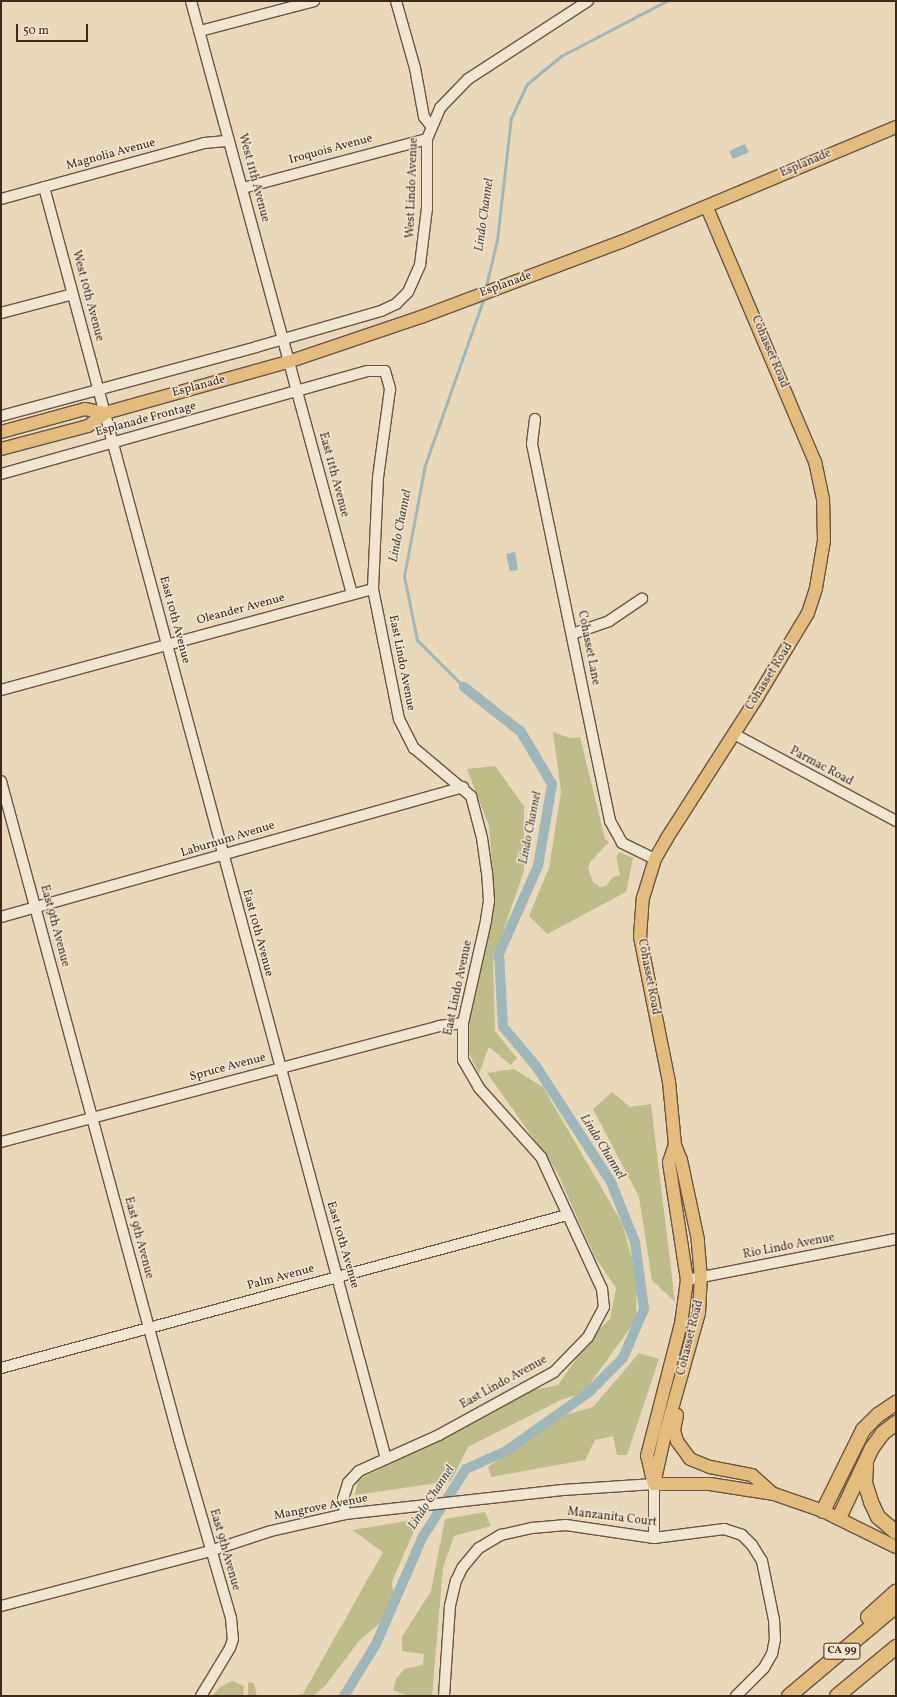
<!DOCTYPE html>
<html>
<head>
<meta charset="utf-8">
<style>
	body { margin:0 }
	#map { position:relative; width:897px; height:1697px; overflow:hidden; background:#e9d9ba; font-family:Vollkorn,serif }
	div>[style] { position:absolute }
	.green>* { inset:0; background:#bebd8a }
	.water>* { inset:0; background:#9db7bb }
	.stream>* { height:3px; margin:-1.5px; padding:0 1.5px; transform-origin:1.5px; border-radius:1.5px; background:#9db7bb }
	.canal>* { height:10px; margin:-5px; padding:0 5px; transform-origin:5px; border-radius:5px; background:#9db7bb }
	.roads { filter:drop-shadow(1px 0 #6a5545) drop-shadow(-1px 0 #6a5545) drop-shadow(0 1px #6a5545) drop-shadow(0 -1px #6a5545) }
	.minor>* { height:10px; margin:-5px; padding:0 5px; transform-origin:5px; border-radius:5px; background:#f1e6d2 }
	.major>* { height:12px; margin:-6px; padding:0 6px; transform-origin:6px; border-radius:6px; background:#e4bc7d }
	.highway>* { height:14px; margin:-7px; padding:0 7px; transform-origin:7px; border-radius:7px; background:#e4bc7d }
	span { translate:-50% -50%; white-space:nowrap; text-align:center; line-height:1.15; -webkit-text-stroke:3px #f1e6d2; paint-order:stroke }
	.shield-label span { padding:1px 3px; background:#f1e6d2; border:1px solid; border-radius:3px; -webkit-text-stroke-width:0 }
	.shield-label { font-size:11px; color:#3f291e; font-weight:700 }
	.street-label { font-size:12px; color:#3f291e }
	.water-label { font-size:13px; color:#564c45; font-style:italic }
	.frame { position:absolute; inset:0; border:2px solid #3f291e; pointer-events:none }
	.scale { position:absolute; left:16px; top:24px; width:72px; height:18px; box-sizing:border-box; border:2px solid #3f291e; border-top:0; padding-left:5px; font-size:12px; line-height:14px; white-space:nowrap; color:#3f291e; -webkit-text-stroke:3px #f1e6d2; paint-order:stroke }
</style>
</head>
<body>
<div id="map">
	<div class="green">
		<div style="clip-path:polygon(553px 732px,570px 738px,580px 737px,605px 839px,609px 842px,591px 861px,588px 868px,593px 882px,600px 887px,606px 886px,613px 877px,620px 875px,616px 857px,619px 852px,633px 858px,626px 892px,547px 934px,529px 916px,549px 868px,561px 792px)"></div>
		<div style="clip-path:polygon(495px 766px,524px 806px,524px 871px,493px 961px,495px 1031px,517px 1058px,511px 1065px,489px 1047px,479px 1074px,464px 1043px,495px 901px,489px 826px,467px 769px)"></div>
		<div style="clip-path:polygon(514px 1069px,543px 1087px,622px 1223px,637px 1277px,636px 1320px,583px 1393px,561px 1400px,468px 1447px,451px 1481px,355px 1495px,358px 1480px,534px 1390px,558px 1385px,593px 1335px,610px 1319px,616px 1288px,595px 1257px,556px 1170px,487px 1073px)"></div>
		<div style="clip-path:polygon(612px 1092px,630px 1107px,651px 1104px,675px 1302px,652px 1280px,639px 1197px,593px 1109px)"></div>
		<div style="clip-path:polygon(639px 1353px,659px 1359px,627px 1455px,617px 1455px,613px 1436px,595px 1440px,585px 1460px,491px 1477px,488px 1467px,561px 1416px,593px 1407px)"></div>
		<div style="clip-path:polygon(485px 1512px,491px 1526px,454px 1536px,443px 1568px,432px 1696px,408px 1696px,393px 1690px,396px 1679px,404px 1669px,423px 1665px,424px 1654px,402px 1651px,402px 1637px,431px 1591px,445px 1519px)"></div>
		<div style="clip-path:polygon(419px 1519px,392px 1582px,394px 1599px,382px 1621px,359px 1641px,325px 1686px,313px 1696px,292px 1696px,303px 1694px,383px 1552px,352px 1530px)"></div>
		<div style="clip-path:polygon(232px 1681px,244px 1686px,243px 1696px,212px 1696px,220px 1687px)"></div>
		<div style="clip-path:polygon(248px 1682px,254px 1683px,257px 1696px,248px 1696px)"></div>
	</div>
	<div class="water">
		<div style="clip-path:polygon(745px 144px,749px 152px,733px 159px,729px 151px)"></div>
		<div style="clip-path:polygon(515px 552px,518px 570px,510px 571px,506px 554px)"></div>
	</div>
	<div class="stream">
		<div style="left:485px;top:290px;width:51px;rotate:-76.5deg"></div>
		<div style="left:497px;top:240px;width:123px;rotate:-83.5deg"></div>
		<div style="left:511px;top:118px;width:38px;rotate:-65deg"></div>
		<div style="left:527px;top:84px;width:44px;rotate:-39.5deg"></div>
		<div style="left:561px;top:56px;width:119px;rotate:-27.6deg"></div>
		<div style="left:464px;top:687px;width:66px;rotate:-135deg"></div>
		<div style="left:417px;top:640px;width:65px;rotate:-101.5deg"></div>
		<div style="left:404px;top:576px;width:113px;rotate:-79.3deg"></div>
		<div style="left:425px;top:465px;width:178px;rotate:-70.6deg"></div>
	</div>
	<div class="canal">
		<div style="left:344px;top:1696px;width:61px;rotate:-58.4deg"></div>
		<div style="left:376px;top:1644px;width:116px;rotate:-66.5deg"></div>
		<div style="left:422px;top:1538px;width:82px;rotate:-57.5deg"></div>
		<div style="left:466px;top:1469px;width:44px;rotate:-24.2deg"></div>
		<div style="left:506px;top:1451px;width:100px;rotate:-35.3deg"></div>
		<div style="left:588px;top:1393px;width:49px;rotate:-45deg"></div>
		<div style="left:623px;top:1358px;width:53px;rotate:-66.8deg"></div>
		<div style="left:644px;top:1309px;width:68px;rotate:-97.7deg"></div>
		<div style="left:635px;top:1242px;width:65px;rotate:-111.8deg"></div>
		<div style="left:611px;top:1182px;width:138px;rotate:-122.9deg"></div>
		<div style="left:536px;top:1066px;width:51px;rotate:-130.2deg"></div>
		<div style="left:503px;top:1027px;width:73px;rotate:-93.1deg"></div>
		<div style="left:499px;top:954px;width:96px;rotate:-66.1deg"></div>
		<div style="left:538px;top:866px;width:83px;rotate:-80.3deg"></div>
		<div style="left:552px;top:784px;width:61px;rotate:-120.8deg"></div>
		<div style="left:521px;top:732px;width:73px;rotate:-141.7deg"></div>
	</div>
	<div class="roads">
		<div class="minor">
			<div style="left:191px;top:1px;width:614px;rotate:74.81deg"></div>
			<div style="left:396px;top:1px;width:70px;rotate:74.2deg"></div>
			<div style="left:415px;top:68px;width:50px;rotate:79.6deg"></div>
			<div style="left:424px;top:117px;width:11px;rotate:52deg"></div>
			<div style="left:200px;top:31px;width:118px;rotate:-14.7deg"></div>
			<div style="left:44px;top:187px;width:1317px;rotate:74.95deg"></div>
			<div style="left:243px;top:188px;width:190px;rotate:-14.9deg"></div>
			<div style="left:1px;top:199px;width:211px;rotate:-15.4deg"></div>
			<div style="left:204px;top:143px;width:25px;rotate:-5deg"></div>
			<div style="left:1px;top:313px;width:74px;rotate:-14.8deg"></div>
			<div style="left:1px;top:416px;width:264px;rotate:-15.1deg"></div>
			<div style="left:256px;top:347px;width:130px;rotate:-16.1deg"></div>
			<div style="left:381px;top:311px;width:17px;rotate:-25deg"></div>
			<div style="left:396px;top:304px;width:17px;rotate:-45deg"></div>
			<div style="left:408px;top:292px;width:30px;rotate:-66deg"></div>
			<div style="left:420px;top:265px;width:57px;rotate:-83deg"></div>
			<div style="left:427px;top:208px;width:69px;rotate:-90deg"></div>
			<div style="left:427px;top:139px;width:34px;rotate:-67deg"></div>
			<div style="left:440px;top:108px;width:40px;rotate:-46deg"></div>
			<div style="left:468px;top:79px;width:143px;rotate:-33deg"></div>
			<div style="left:535px;top:419px;width:25px;rotate:97deg"></div>
			<div style="left:532px;top:444px;width:385px;rotate:78.3deg"></div>
			<div style="left:610px;top:821px;width:25px;rotate:61deg"></div>
			<div style="left:622px;top:843px;width:37px;rotate:26deg"></div>
			<div style="left:1px;top:474px;width:381px;rotate:-15.7deg"></div>
			<div style="left:368px;top:371px;width:17px"></div>
			<div style="left:385px;top:371px;width:19px;rotate:74deg"></div>
			<div style="left:390px;top:389px;width:90px;rotate:97.7deg"></div>
			<div style="left:378px;top:478px;width:111px;rotate:92.6deg"></div>
			<div style="left:373px;top:589px;width:133px;rotate:78.7deg"></div>
			<div style="left:399px;top:719px;width:33px;rotate:63deg"></div>
			<div style="left:414px;top:748px;width:75px;rotate:40.1deg"></div>
			<div style="left:471px;top:796px;width:43px;rotate:75.3deg"></div>
			<div style="left:482px;top:838px;width:34px;rotate:82deg"></div>
			<div style="left:487px;top:872px;width:29px;rotate:86deg"></div>
			<div style="left:489px;top:901px;width:20px;rotate:99deg"></div>
			<div style="left:486px;top:921px;width:105px;rotate:102.7deg"></div>
			<div style="left:463px;top:1023px;width:37px;rotate:90deg"></div>
			<div style="left:463px;top:1060px;width:32px;rotate:60deg"></div>
			<div style="left:479px;top:1088px;width:93px;rotate:48.1deg"></div>
			<div style="left:541px;top:1157px;width:129px;rotate:65.2deg"></div>
			<div style="left:595px;top:1274px;width:17px;rotate:65deg"></div>
			<div style="left:602px;top:1289px;width:18px;rotate:84deg"></div>
			<div style="left:604px;top:1307px;width:34px;rotate:118deg"></div>
			<div style="left:588px;top:1337px;width:49px;rotate:134.2deg"></div>
			<div style="left:554px;top:1372px;width:131px;rotate:151.3deg"></div>
			<div style="left:439px;top:1435px;width:88px;rotate:155.8deg"></div>
			<div style="left:359px;top:1471px;width:16px;rotate:133deg"></div>
			<div style="left:348px;top:1483px;width:17px;rotate:107deg"></div>
			<div style="left:343px;top:1499px;width:15px;rotate:82deg"></div>
			<div style="left:572px;top:634px;width:39px;rotate:-19deg"></div>
			<div style="left:609px;top:621px;width:40px;rotate:-34deg"></div>
			<div style="left:1px;top:690px;width:385px;rotate:-15.2deg"></div>
			<div style="left:734px;top:734px;width:184px;rotate:28.2deg"></div>
			<div style="left:1px;top:781px;width:682px;rotate:74.86deg"></div>
			<div style="left:179px;top:1439px;width:186px;rotate:73.8deg"></div>
			<div style="left:231px;top:1618px;width:21px;rotate:85deg"></div>
			<div style="left:233px;top:1639px;width:9px;rotate:108deg"></div>
			<div style="left:230px;top:1648px;width:56px;rotate:121.1deg"></div>
			<div style="left:1px;top:917px;width:480px;rotate:-15.7deg"></div>
			<div style="left:1px;top:1142px;width:453px;rotate:-14.8deg"></div>
			<div style="left:439px;top:1026px;width:24px;rotate:-7deg"></div>
			<div style="left:687px;top:1280px;width:213px;rotate:-11.1deg"></div>
			<div style="left:1px;top:1368px;width:586px;rotate:-15.13deg"></div>
			<div style="left:1px;top:1606px;width:216px;rotate:-14.7deg"></div>
			<div style="left:210px;top:1551px;width:64px;rotate:-18.2deg"></div>
			<div style="left:271px;top:1531px;width:76px;rotate:-12.9deg"></div>
			<div style="left:345px;top:1514px;width:219px;rotate:-6.3deg"></div>
			<div style="left:563px;top:1490px;width:91px;rotate:-3.8deg"></div>
			<div style="left:654px;top:1484px;width:54px;rotate:90deg"></div>
			<div style="left:444px;top:1696px;width:90px;rotate:-86.2deg"></div>
			<div style="left:450px;top:1606px;width:26px;rotate:-77deg"></div>
			<div style="left:456px;top:1581px;width:14px;rotate:-65deg"></div>
			<div style="left:462px;top:1568px;width:26px;rotate:-50deg"></div>
			<div style="left:479px;top:1548px;width:26px;rotate:-31deg"></div>
			<div style="left:501px;top:1535px;width:32px;rotate:-13deg"></div>
			<div style="left:532px;top:1528px;width:34px;rotate:-5deg"></div>
			<div style="left:566px;top:1525px;width:89px;rotate:8.4deg"></div>
			<div style="left:654px;top:1538px;width:71px;rotate:-7.3deg"></div>
			<div style="left:724px;top:1529px;width:19px;rotate:18deg"></div>
			<div style="left:742px;top:1535px;width:14px;rotate:45deg"></div>
			<div style="left:752px;top:1545px;width:19px;rotate:58deg"></div>
			<div style="left:762px;top:1561px;width:60px;rotate:78.5deg"></div>
			<div style="left:774px;top:1620px;width:19px;rotate:87deg"></div>
			<div style="left:775px;top:1639px;width:15px;rotate:101deg"></div>
			<div style="left:772px;top:1654px;width:16px;rotate:120deg"></div>
			<div style="left:764px;top:1668px;width:40px;rotate:135deg"></div>
		</div>
		<div class="major">
			<div style="left:1px;top:432px;width:87px;rotate:-15.3deg"></div>
			<div style="left:85px;top:409px;width:20px;rotate:11deg"></div>
			<div style="left:1px;top:449px;width:90px;rotate:-14.8deg"></div>
			<div style="left:88px;top:426px;width:21px;rotate:-37deg"></div>
			<div style="left:105px;top:413px;width:190px;rotate:-15.6deg"></div>
			<div style="left:288px;top:362px;width:140px;rotate:-18.7deg"></div>
			<div style="left:421px;top:317px;width:214px;rotate:-20.6deg"></div>
			<div style="left:621px;top:242px;width:298px;rotate:-22.7deg"></div>
			<div style="left:677px;top:1415px;width:15px;rotate:101deg"></div>
			<div style="left:674px;top:1430px;width:11px;rotate:75deg"></div>
			<div style="left:677px;top:1441px;width:22px;rotate:54deg"></div>
			<div style="left:690px;top:1459px;width:22px;rotate:22deg"></div>
			<div style="left:710px;top:1467px;width:43px;rotate:10.8deg"></div>
			<div style="left:752px;top:1475px;width:28px;rotate:42deg"></div>
			<div style="left:653px;top:1481px;width:26px;rotate:-103deg"></div>
			<div style="left:647px;top:1456px;width:136px;rotate:-75.6deg"></div>
			<div style="left:681px;top:1324px;width:44px;rotate:-82.2deg"></div>
			<div style="left:687px;top:1280px;width:119px;rotate:-98.7deg"></div>
			<div style="left:669px;top:1162px;width:18px;rotate:-71deg"></div>
			<div style="left:654px;top:1484px;width:51px;rotate:-77.6deg"></div>
			<div style="left:665px;top:1434px;width:126px;rotate:-74.3deg"></div>
			<div style="left:699px;top:1313px;width:35px;rotate:-87deg"></div>
			<div style="left:701px;top:1278px;width:38px;rotate:-95deg"></div>
			<div style="left:698px;top:1240px;width:82px;rotate:-102deg"></div>
			<div style="left:681px;top:1160px;width:16px;rotate:-112deg"></div>
			<div style="left:675px;top:1145px;width:63px;rotate:-95.4deg"></div>
			<div style="left:669px;top:1082px;width:148px;rotate:-101.3deg"></div>
			<div style="left:640px;top:937px;width:39px;rotate:-86deg"></div>
			<div style="left:643px;top:898px;width:41px;rotate:-72.9deg"></div>
			<div style="left:655px;top:859px;width:24px;rotate:-60deg"></div>
			<div style="left:667px;top:838px;width:169px;rotate:-57.3deg"></div>
			<div style="left:758px;top:696px;width:97px;rotate:-58.9deg"></div>
			<div style="left:808px;top:613px;width:26px;rotate:-72deg"></div>
			<div style="left:816px;top:588px;width:49px;rotate:-80.5deg"></div>
			<div style="left:824px;top:540px;width:41px;rotate:-91.4deg"></div>
			<div style="left:823px;top:499px;width:38px;rotate:-102deg"></div>
			<div style="left:815px;top:462px;width:277px;rotate:-113deg"></div>
			<div style="left:654px;top:1484px;width:56px"></div>
			<div style="left:710px;top:1484px;width:65px;rotate:8.9deg"></div>
			<div style="left:774px;top:1494px;width:52px;rotate:19.1deg"></div>
			<div style="left:823px;top:1511px;width:81px;rotate:26.3deg"></div>
		</div>
		<div class="highway">
			<div style="left:866px;top:1465px;width:18px;rotate:93deg"></div>
			<div style="left:865px;top:1483px;width:20px;rotate:72deg"></div>
			<div style="left:871px;top:1502px;width:17px;rotate:65deg"></div>
			<div style="left:878px;top:1517px;width:23px;rotate:40deg"></div>
			<div style="left:823px;top:1511px;width:90px;rotate:-63.7deg"></div>
			<div style="left:863px;top:1430px;width:21px;rotate:-45deg"></div>
			<div style="left:878px;top:1415px;width:22px;rotate:-34deg"></div>
			<div style="left:839px;top:1518px;width:77px;rotate:-64.8deg"></div>
			<div style="left:872px;top:1448px;width:19px;rotate:-54deg"></div>
			<div style="left:883px;top:1433px;width:16px;rotate:-38deg"></div>
			<div style="left:868px;top:1617px;width:38px;rotate:-42deg"></div>
			<div style="left:789px;top:1696px;width:140px;rotate:-40.1deg"></div>
			<div style="left:837px;top:1696px;width:77px;rotate:-39.7deg"></div>
		</div>
	</div>
	<div class="shield-label">
		<span style="left:842px;top:1651px">CA 99</span>
	</div>
	<div class="street-label">
		<span style="left:331px;top:150px;rotate:-15deg">Iroquois Avenue</span>
		<span style="left:111px;top:155px;rotate:-15deg">Magnolia Avenue</span>
		<span style="left:806px;top:164px;rotate:-23deg">Esplanade</span>
		<span style="left:253px;top:178px;rotate:75deg">West 11th Avenue</span>
		<span style="left:413px;top:188px;rotate:-88deg">West Lindo Avenue</span>
		<span style="left:506px;top:285px;rotate:-20deg">Esplanade</span>
		<span style="left:87px;top:296px;rotate:75deg">West 10th Avenue</span>
		<span style="left:769px;top:352px;rotate:67deg">Cohasset Road</span>
		<span style="left:199px;top:387px;rotate:-15deg">Esplanade</span>
		<span style="left:146px;top:420px;rotate:-15deg">Esplanade Frontage</span>
		<span style="left:333px;top:475px;rotate:75deg">East 11th Avenue</span>
		<span style="left:241px;top:610px;rotate:-15deg">Oleander Avenue</span>
		<span style="left:174px;top:620px;rotate:75deg">East 10th Avenue</span>
		<span style="left:588px;top:648px;rotate:79deg">Cohasset Lane</span>
		<span style="left:401px;top:663px;rotate:79deg">East Lindo Avenue</span>
		<span style="left:770px;top:677px;rotate:-58deg">Cohasset Road</span>
		<span style="left:821px;top:767px;rotate:28deg">Parmac Road</span>
		<span style="left:228px;top:840px;rotate:-17deg">Laburnum Avenue</span>
		<span style="left:54px;top:926px;rotate:75deg">East 9th Avenue</span>
		<span style="left:257px;top:933px;rotate:75deg">East 10th Avenue</span>
		<span style="left:648px;top:977px;rotate:79deg">Cohasset Road</span>
		<span style="left:459px;top:988px;rotate:-78deg">East Lindo Avenue</span>
		<span style="left:228px;top:1068px;rotate:-15deg">Spruce Avenue</span>
		<span style="left:138px;top:1238px;rotate:75deg">East 9th Avenue</span>
		<span style="left:342px;top:1245px;rotate:74deg">East 10th Avenue</span>
		<span style="left:789px;top:1247px;rotate:-11deg">Rio Lindo Avenue</span>
		<span style="left:281px;top:1278px;rotate:-15deg">Palm Avenue</span>
		<span style="left:691px;top:1338px;rotate:-76deg">Cohasset Road</span>
		<span style="left:504px;top:1383px;rotate:-29deg">East Lindo Avenue</span>
		<span style="left:321px;top:1508px;rotate:-11deg">Mangrove Avenue</span>
		<span style="left:612px;top:1518px;rotate:7deg">Manzanita Court</span>
		<span style="left:224px;top:1550px;rotate:74deg">East 9th Avenue</span>
	</div>
	<div class="water-label">
		<span style="left:485px;top:215px;rotate:-82deg">Lindo Channel</span>
		<span style="left:401px;top:526px;rotate:-79deg">Lindo Channel</span>
		<span style="left:531px;top:828px;rotate:-79deg">Lindo Channel</span>
		<span style="left:602px;top:1147px;rotate:58deg">Lindo Channel</span>
		<span style="left:432px;top:1498px;rotate:-57deg">Lindo Channel</span>
	</div>
	<div class="frame"></div>
	<div class="scale">50 m</div>
</div>
</body>
</html>
